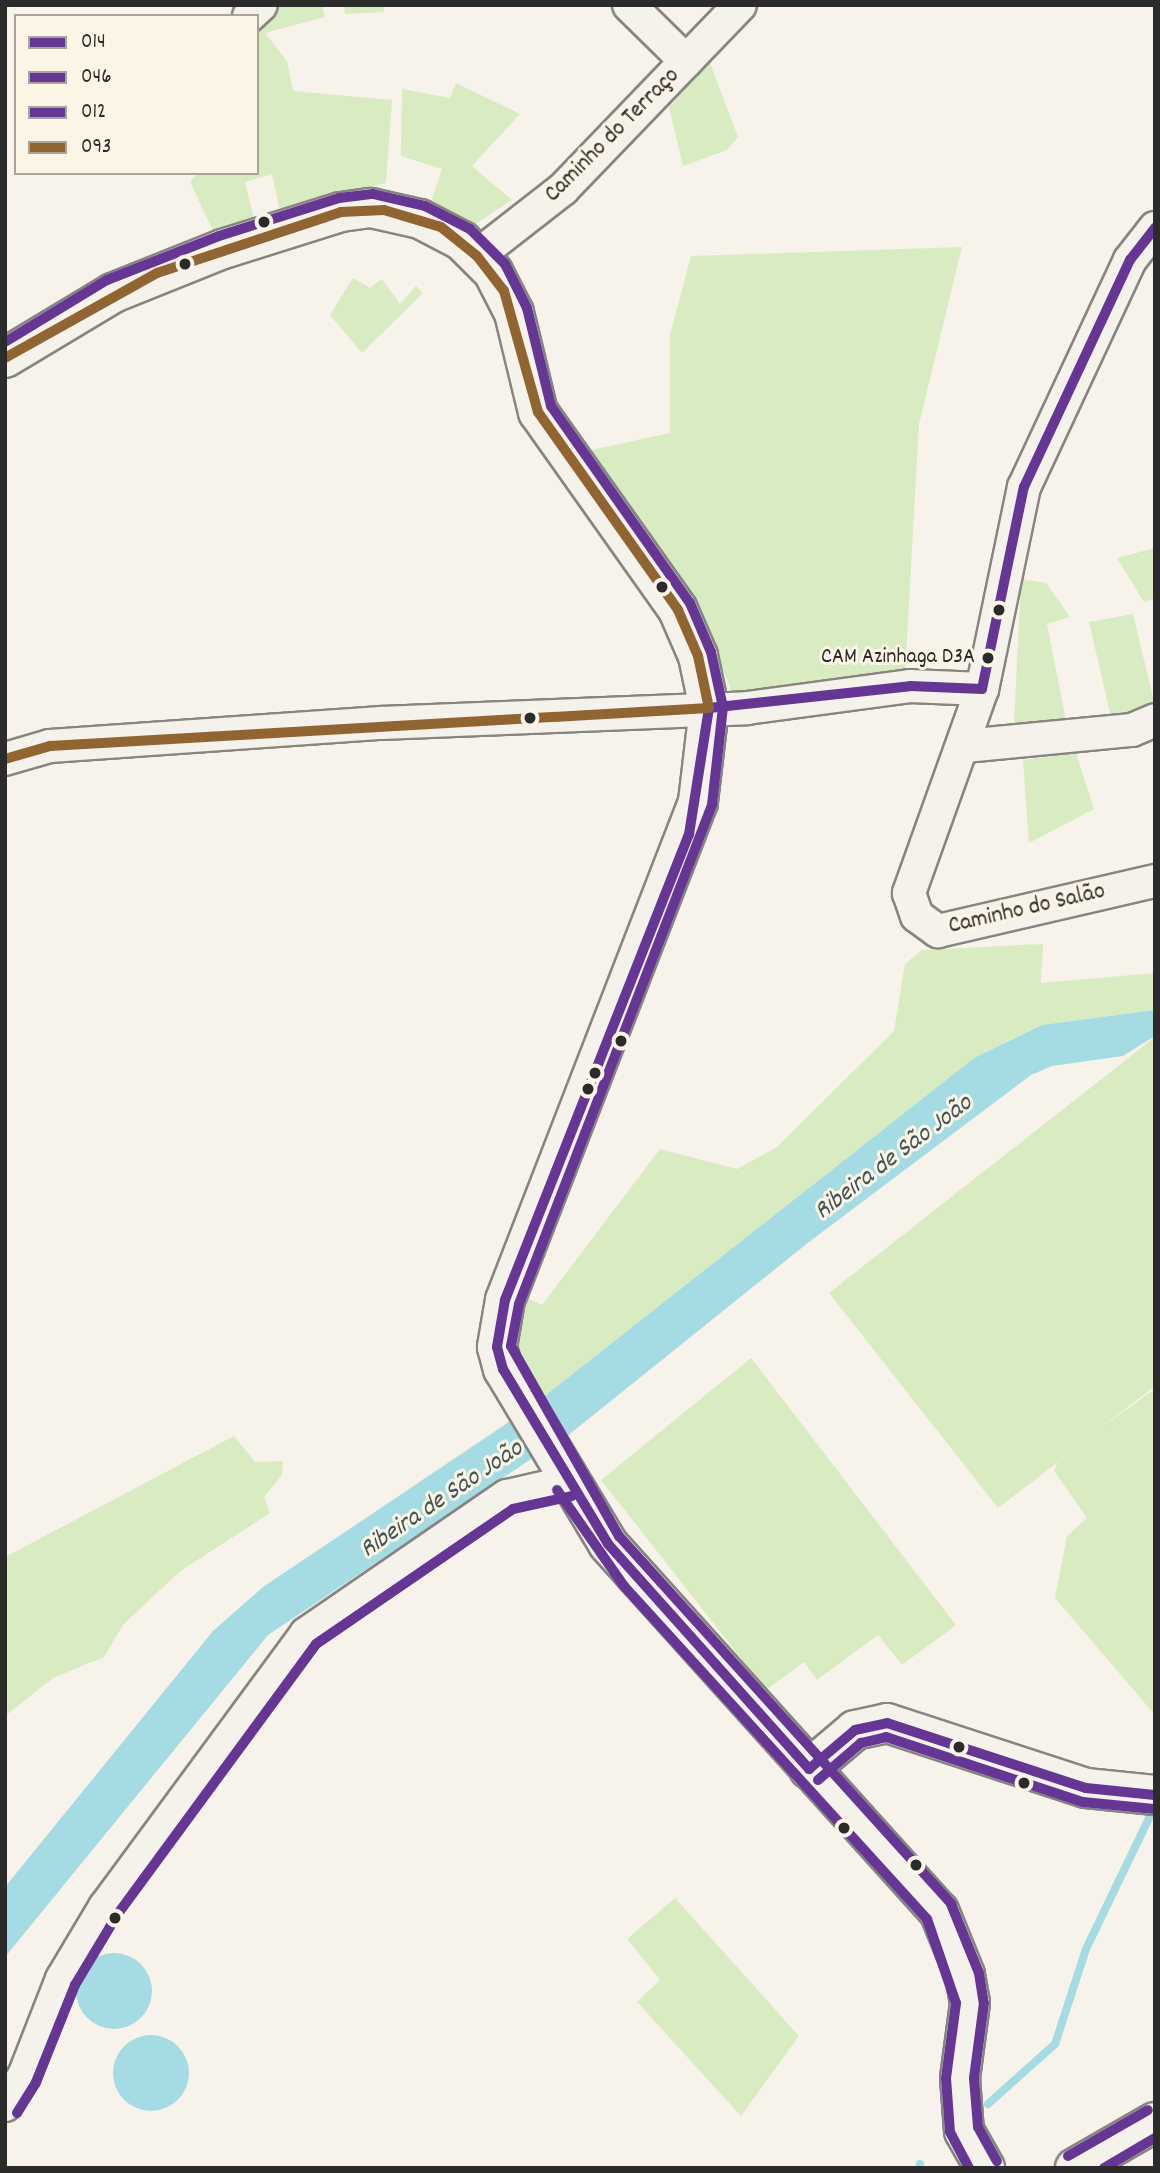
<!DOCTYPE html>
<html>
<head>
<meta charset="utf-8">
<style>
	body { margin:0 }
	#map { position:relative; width:1160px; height:2173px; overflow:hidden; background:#f7f3ea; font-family:Dekko,sans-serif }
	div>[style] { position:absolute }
	.green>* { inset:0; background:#d9ebc0 }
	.water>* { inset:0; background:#a5dbe2 }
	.round { border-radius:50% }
	.stream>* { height:8px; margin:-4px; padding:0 4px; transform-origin:4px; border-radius:4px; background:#a5dbe2 }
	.roads { filter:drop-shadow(2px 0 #878581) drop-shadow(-2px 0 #878581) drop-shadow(0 2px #878581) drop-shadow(0 -2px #878581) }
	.minor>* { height:32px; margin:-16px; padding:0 16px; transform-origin:16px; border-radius:16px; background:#f5f2ec }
	.secondary>* { height:38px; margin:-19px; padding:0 19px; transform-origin:19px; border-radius:19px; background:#f5f2ec }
	.bus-1>* { height:10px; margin:-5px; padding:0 5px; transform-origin:5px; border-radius:5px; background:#663695 }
	.bus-2>* { height:10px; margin:-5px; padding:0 5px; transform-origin:5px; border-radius:5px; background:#663695 }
	.bus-3>* { height:10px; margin:-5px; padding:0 5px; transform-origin:5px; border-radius:5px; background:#663695 }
	.bus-4>* { height:10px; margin:-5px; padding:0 5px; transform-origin:5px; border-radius:5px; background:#906532 }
	.dots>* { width:19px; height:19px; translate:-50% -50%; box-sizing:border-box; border:4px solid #fcf5e5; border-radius:50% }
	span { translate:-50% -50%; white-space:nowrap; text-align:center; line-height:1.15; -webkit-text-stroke:6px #fcf5e5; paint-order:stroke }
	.bus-label { font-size:22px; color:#2b2b2b }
	.right { translate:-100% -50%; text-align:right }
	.street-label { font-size:24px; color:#2b2b2b }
	.water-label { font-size:26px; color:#415458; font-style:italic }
	.frame { position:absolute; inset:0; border:7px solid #2b2b2b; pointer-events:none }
	.legend { position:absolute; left:14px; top:14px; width:245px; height:161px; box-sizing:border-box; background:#fcf5e5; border:2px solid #a8a49b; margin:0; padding:9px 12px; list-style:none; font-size:21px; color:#2b2b2b }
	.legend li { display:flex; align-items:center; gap:14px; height:35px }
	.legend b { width:35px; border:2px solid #a8a49b }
</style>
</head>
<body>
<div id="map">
	<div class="green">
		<div style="clip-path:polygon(274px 5px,322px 5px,325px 17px,265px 33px,287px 61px,293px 91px,392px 100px,386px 183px,280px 212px,272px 174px,245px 182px,254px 219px,213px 231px,190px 182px,198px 173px,257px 173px,257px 21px)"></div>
		<div style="clip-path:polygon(344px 5px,384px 5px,384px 12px,345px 14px)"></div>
		<div style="clip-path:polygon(710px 63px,738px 137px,727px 150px,683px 166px,669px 107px)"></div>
		<div style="clip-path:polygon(456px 83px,520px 114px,472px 166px,512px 200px,462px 233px,432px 199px,442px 169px,401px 156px,402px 89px,450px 98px)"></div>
		<div style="clip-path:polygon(962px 247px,919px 424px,905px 675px,733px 694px,693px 597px,582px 452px,670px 433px,670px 335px,691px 256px)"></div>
		<div style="clip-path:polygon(353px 278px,370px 288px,382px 279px,400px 304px,416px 286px,423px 293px,362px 353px,330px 315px)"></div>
		<div style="clip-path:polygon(1155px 548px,1155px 599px,1144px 602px,1117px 558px)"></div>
		<div style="clip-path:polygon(1021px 579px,1046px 583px,1070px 617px,1047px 624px,1066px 721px,1014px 723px)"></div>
		<div style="clip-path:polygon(1133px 614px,1155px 706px,1111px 717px,1089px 622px)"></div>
		<div style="clip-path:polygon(1076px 753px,1094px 809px,1029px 843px,1023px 760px)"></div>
		<div style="clip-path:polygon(1043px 944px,1041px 983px,1155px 973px,1155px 1010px,1042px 1025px,974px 1058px,537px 1402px,516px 1366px,511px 1315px,523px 1296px,542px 1305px,660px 1149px,737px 1169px,777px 1147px,894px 1031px,905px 964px,922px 950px)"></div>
		<div style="clip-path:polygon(1155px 1037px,1155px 1386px,1098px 1430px,1155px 1389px,1155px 1715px,1055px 1598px,1067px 1536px,1087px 1518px,1054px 1471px,1058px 1462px,998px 1508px,829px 1293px)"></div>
		<div style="clip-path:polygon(751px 1358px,956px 1625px,902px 1665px,878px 1635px,817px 1680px,804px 1662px,766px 1690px,601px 1480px)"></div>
		<div style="clip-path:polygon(234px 1436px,255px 1462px,283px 1461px,282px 1475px,264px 1497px,270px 1513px,179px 1572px,123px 1625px,104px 1657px,53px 1678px,5px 1716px,5px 1557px)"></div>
		<div style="clip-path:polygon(675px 1898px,799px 2036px,741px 2116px,637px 2002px,660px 1980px,627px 1939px)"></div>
	</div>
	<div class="water">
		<div style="clip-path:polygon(1155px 1010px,1155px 1036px,1123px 1056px,1052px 1066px,1031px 1075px,809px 1242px,561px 1441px,537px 1402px,974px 1058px,1042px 1025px)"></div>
		<div style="clip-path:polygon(515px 1418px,537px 1455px,268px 1635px,5px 1957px,5px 1887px,213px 1631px,263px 1587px)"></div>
		<div class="round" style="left:76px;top:1953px;width:76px;height:76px"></div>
		<div class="round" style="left:113px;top:2035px;width:76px;height:76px"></div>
	</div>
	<div class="stream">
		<div style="left:988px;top:2104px;width:90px;rotate:-41.8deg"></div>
		<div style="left:1055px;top:2044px;width:100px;rotate:-71.9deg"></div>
		<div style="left:1086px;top:1949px;width:148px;rotate:-64.3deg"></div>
		<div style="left:919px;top:2168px;width:4px;rotate:-76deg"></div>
	</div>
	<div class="roads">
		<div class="minor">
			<div style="left:629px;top:5px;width:80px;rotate:44.5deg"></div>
			<div style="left:249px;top:16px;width:16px;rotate:-43deg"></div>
			<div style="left:1155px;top:228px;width:41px;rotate:128deg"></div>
			<div style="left:1130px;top:260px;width:251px;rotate:115deg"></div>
			<div style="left:1024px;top:487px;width:206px;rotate:101.7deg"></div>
			<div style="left:982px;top:689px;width:217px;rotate:109.7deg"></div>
			<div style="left:909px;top:893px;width:24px;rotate:71deg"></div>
			<div style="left:917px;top:916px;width:26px;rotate:36deg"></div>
			<div style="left:938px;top:931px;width:223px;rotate:-13deg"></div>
			<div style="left:477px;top:256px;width:109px;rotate:-37.9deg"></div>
			<div style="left:563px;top:189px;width:255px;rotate:-46.1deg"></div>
			<div style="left:965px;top:746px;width:168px;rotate:-5.5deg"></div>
			<div style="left:1132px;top:730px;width:25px;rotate:-23deg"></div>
			<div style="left:5px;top:759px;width:47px;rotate:-16.1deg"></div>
			<div style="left:50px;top:746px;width:332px;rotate:-4deg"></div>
			<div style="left:381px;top:723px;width:366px;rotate:-2.3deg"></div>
			<div style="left:747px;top:708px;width:164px;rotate:-7.7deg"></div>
			<div style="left:910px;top:686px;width:72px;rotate:2.4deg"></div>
			<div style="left:5px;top:2105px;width:35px;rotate:-57deg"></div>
			<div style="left:24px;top:2076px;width:104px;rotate:-68.6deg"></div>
			<div style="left:62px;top:1979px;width:84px;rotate:-59.2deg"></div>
			<div style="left:105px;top:1907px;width:339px;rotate:-53.6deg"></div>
			<div style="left:306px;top:1634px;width:244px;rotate:-34.5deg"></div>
			<div style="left:507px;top:1496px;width:64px;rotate:-12.7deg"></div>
		</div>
		<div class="secondary">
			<div style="left:5px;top:358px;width:126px;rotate:-31deg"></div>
			<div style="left:113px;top:293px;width:118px;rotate:-21.8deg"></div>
			<div style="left:223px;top:249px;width:124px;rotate:-17.4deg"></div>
			<div style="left:341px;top:212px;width:30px;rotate:-8deg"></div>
			<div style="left:371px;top:208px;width:50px;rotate:12.7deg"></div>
			<div style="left:420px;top:219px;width:47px;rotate:27.6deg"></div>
			<div style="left:462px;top:241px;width:44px;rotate:45deg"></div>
			<div style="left:493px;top:272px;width:46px;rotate:62.9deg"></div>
			<div style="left:514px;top:313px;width:102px;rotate:76.4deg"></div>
			<div style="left:538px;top:412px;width:242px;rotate:54.7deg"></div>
			<div style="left:678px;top:610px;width:50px;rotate:66.5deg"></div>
			<div style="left:698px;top:656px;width:53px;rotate:78.1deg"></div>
			<div style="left:709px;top:708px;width:95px;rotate:96.7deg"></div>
			<div style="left:698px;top:802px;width:534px;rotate:111.18deg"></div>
			<div style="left:505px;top:1300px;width:48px;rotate:99.7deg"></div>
			<div style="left:497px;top:1347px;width:23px;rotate:75deg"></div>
			<div style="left:503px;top:1369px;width:204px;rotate:59deg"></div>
			<div style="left:608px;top:1544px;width:494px;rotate:48deg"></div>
			<div style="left:939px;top:1911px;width:69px;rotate:67.9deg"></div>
			<div style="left:965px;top:1975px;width:28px;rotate:80deg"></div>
			<div style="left:970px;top:2003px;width:76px;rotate:97.6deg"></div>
			<div style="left:960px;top:2078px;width:53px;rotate:85.7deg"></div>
			<div style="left:964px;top:2131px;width:43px;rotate:60.4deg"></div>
			<div style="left:809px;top:1769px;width:60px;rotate:-40.3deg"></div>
			<div style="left:855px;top:1730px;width:33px;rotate:-12deg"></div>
			<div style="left:887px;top:1723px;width:209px;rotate:18.1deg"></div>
			<div style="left:1086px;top:1788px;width:69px;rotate:5.8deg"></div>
			<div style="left:1075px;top:2168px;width:92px;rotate:-29.9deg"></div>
		</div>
	</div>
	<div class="bus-1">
		<div style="left:982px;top:689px;width:206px;rotate:-78.3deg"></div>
		<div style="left:1024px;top:487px;width:251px;rotate:-65deg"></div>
		<div style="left:1130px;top:260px;width:41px;rotate:-52deg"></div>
		<div style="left:709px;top:708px;width:128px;rotate:99deg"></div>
		<div style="left:689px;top:834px;width:501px;rotate:111.55deg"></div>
		<div style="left:505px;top:1300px;width:48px;rotate:99.7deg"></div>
		<div style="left:497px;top:1347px;width:23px;rotate:75deg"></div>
		<div style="left:503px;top:1369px;width:204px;rotate:59deg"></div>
		<div style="left:608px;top:1544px;width:302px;rotate:48.2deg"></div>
		<div style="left:709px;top:708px;width:202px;rotate:-6.2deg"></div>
		<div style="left:910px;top:686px;width:72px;rotate:2.4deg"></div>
		<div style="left:809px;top:1769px;width:60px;rotate:-40.3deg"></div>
		<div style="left:855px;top:1730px;width:33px;rotate:-12deg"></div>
		<div style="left:887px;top:1723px;width:209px;rotate:18.1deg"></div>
		<div style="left:1086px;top:1788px;width:69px;rotate:5.8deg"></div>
	</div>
	<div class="bus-2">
		<div style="left:557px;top:1490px;width:117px;rotate:55.1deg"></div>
		<div style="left:624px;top:1586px;width:450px;rotate:47.7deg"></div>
		<div style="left:927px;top:1919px;width:89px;rotate:71deg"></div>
		<div style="left:956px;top:2003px;width:76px;rotate:97.6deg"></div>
		<div style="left:946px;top:2078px;width:54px;rotate:85.8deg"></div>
		<div style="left:950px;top:2132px;width:41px;rotate:62.2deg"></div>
		<div style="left:818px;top:1780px;width:57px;rotate:-40.7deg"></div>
		<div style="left:861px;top:1743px;width:26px;rotate:-13deg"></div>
		<div style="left:886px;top:1737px;width:207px;rotate:18.3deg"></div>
		<div style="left:1083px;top:1802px;width:71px;rotate:5.6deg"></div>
		<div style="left:17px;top:2113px;width:36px;rotate:-58deg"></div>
		<div style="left:36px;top:2082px;width:105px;rotate:-68.1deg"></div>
		<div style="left:75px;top:1985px;width:82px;rotate:-59deg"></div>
		<div style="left:117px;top:1915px;width:336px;rotate:-53.7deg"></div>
		<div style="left:316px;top:1644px;width:239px;rotate:-34.4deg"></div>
		<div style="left:513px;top:1509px;width:60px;rotate:-12.4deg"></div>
		<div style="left:1104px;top:2168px;width:59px;rotate:-30.5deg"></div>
	</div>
	<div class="bus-3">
		<div style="left:5px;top:342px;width:119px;rotate:-31.3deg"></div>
		<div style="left:107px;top:280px;width:120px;rotate:-21.4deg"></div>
		<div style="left:219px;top:236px;width:126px;rotate:-17.6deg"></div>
		<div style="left:339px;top:198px;width:34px;rotate:-7deg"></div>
		<div style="left:373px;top:194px;width:53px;rotate:13deg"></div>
		<div style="left:425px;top:206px;width:51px;rotate:27.1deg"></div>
		<div style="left:470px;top:229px;width:49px;rotate:45deg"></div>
		<div style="left:505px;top:264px;width:49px;rotate:63.4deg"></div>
		<div style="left:527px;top:308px;width:101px;rotate:76.2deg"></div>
		<div style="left:551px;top:406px;width:241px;rotate:54.8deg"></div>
		<div style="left:690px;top:603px;width:53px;rotate:66.8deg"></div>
		<div style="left:711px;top:652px;width:56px;rotate:77.7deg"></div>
		<div style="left:723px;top:707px;width:99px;rotate:96.4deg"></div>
		<div style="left:712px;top:805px;width:535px;rotate:111.15deg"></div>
		<div style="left:519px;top:1304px;width:43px;rotate:100.8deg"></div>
		<div style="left:511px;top:1346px;width:219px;rotate:60.4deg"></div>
		<div style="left:619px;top:1536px;width:496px;rotate:47.9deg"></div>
		<div style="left:951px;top:1904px;width:74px;rotate:67.9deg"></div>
		<div style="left:979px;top:1973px;width:30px;rotate:81deg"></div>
		<div style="left:984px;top:2003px;width:76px;rotate:97.6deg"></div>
		<div style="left:974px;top:2078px;width:49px;rotate:85.3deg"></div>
		<div style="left:978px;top:2127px;width:39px;rotate:61deg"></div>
		<div style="left:1068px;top:2156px;width:92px;rotate:-29.9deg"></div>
	</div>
	<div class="bus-4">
		<div style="left:5px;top:358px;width:174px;rotate:-29.2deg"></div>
		<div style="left:157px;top:273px;width:194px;rotate:-18.3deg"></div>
		<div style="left:341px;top:212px;width:43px;rotate:-2.7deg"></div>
		<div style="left:384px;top:210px;width:59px;rotate:16.6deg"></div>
		<div style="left:441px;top:227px;width:46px;rotate:38.9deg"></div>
		<div style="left:477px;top:256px;width:44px;rotate:52.4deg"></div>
		<div style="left:504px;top:291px;width:126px;rotate:74.3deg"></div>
		<div style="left:538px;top:412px;width:242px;rotate:54.7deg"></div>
		<div style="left:678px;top:610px;width:50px;rotate:66.5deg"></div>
		<div style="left:698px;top:656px;width:53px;rotate:78.1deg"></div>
		<div style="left:709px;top:708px;width:660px;rotate:176.7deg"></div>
		<div style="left:50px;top:746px;width:47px;rotate:163.9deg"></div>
	</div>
	<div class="dots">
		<div style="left:264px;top:222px;background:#2b2b2b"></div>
		<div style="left:185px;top:264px;background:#2b2b2b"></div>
		<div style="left:662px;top:587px;background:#2b2b2b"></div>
		<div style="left:999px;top:610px;background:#2b2b2b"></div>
		<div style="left:988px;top:658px;background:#2b2b2b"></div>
		<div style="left:530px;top:718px;background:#2b2b2b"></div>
		<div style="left:621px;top:1041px;background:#2b2b2b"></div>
		<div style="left:595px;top:1073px;background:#2b2b2b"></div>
		<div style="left:588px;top:1089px;background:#2b2b2b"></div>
		<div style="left:959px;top:1747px;background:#2b2b2b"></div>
		<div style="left:1024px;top:1783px;background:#2b2b2b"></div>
		<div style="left:844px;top:1828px;background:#2b2b2b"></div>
		<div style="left:916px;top:1865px;background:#2b2b2b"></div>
		<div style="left:115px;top:1918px;background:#2b2b2b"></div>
	</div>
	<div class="bus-label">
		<span class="right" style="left:975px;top:658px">CAM Azinhaga D3A</span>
	</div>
	<div class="street-label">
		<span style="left:613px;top:136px;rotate:-45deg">Caminho do Terraço</span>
		<span style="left:1027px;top:910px;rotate:-13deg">Caminho do Salão</span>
	</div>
	<div class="water-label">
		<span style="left:894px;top:1158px;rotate:-37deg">Ribeira de São João</span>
		<span style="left:442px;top:1500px;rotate:-34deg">Ribeira de São João</span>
	</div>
	<div class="frame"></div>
	<ul class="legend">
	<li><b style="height:9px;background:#663695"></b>014</li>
	<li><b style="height:9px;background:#663695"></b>046</li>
	<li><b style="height:9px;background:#663695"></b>012</li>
	<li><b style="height:9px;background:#906532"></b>093</li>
	</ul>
</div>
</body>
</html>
